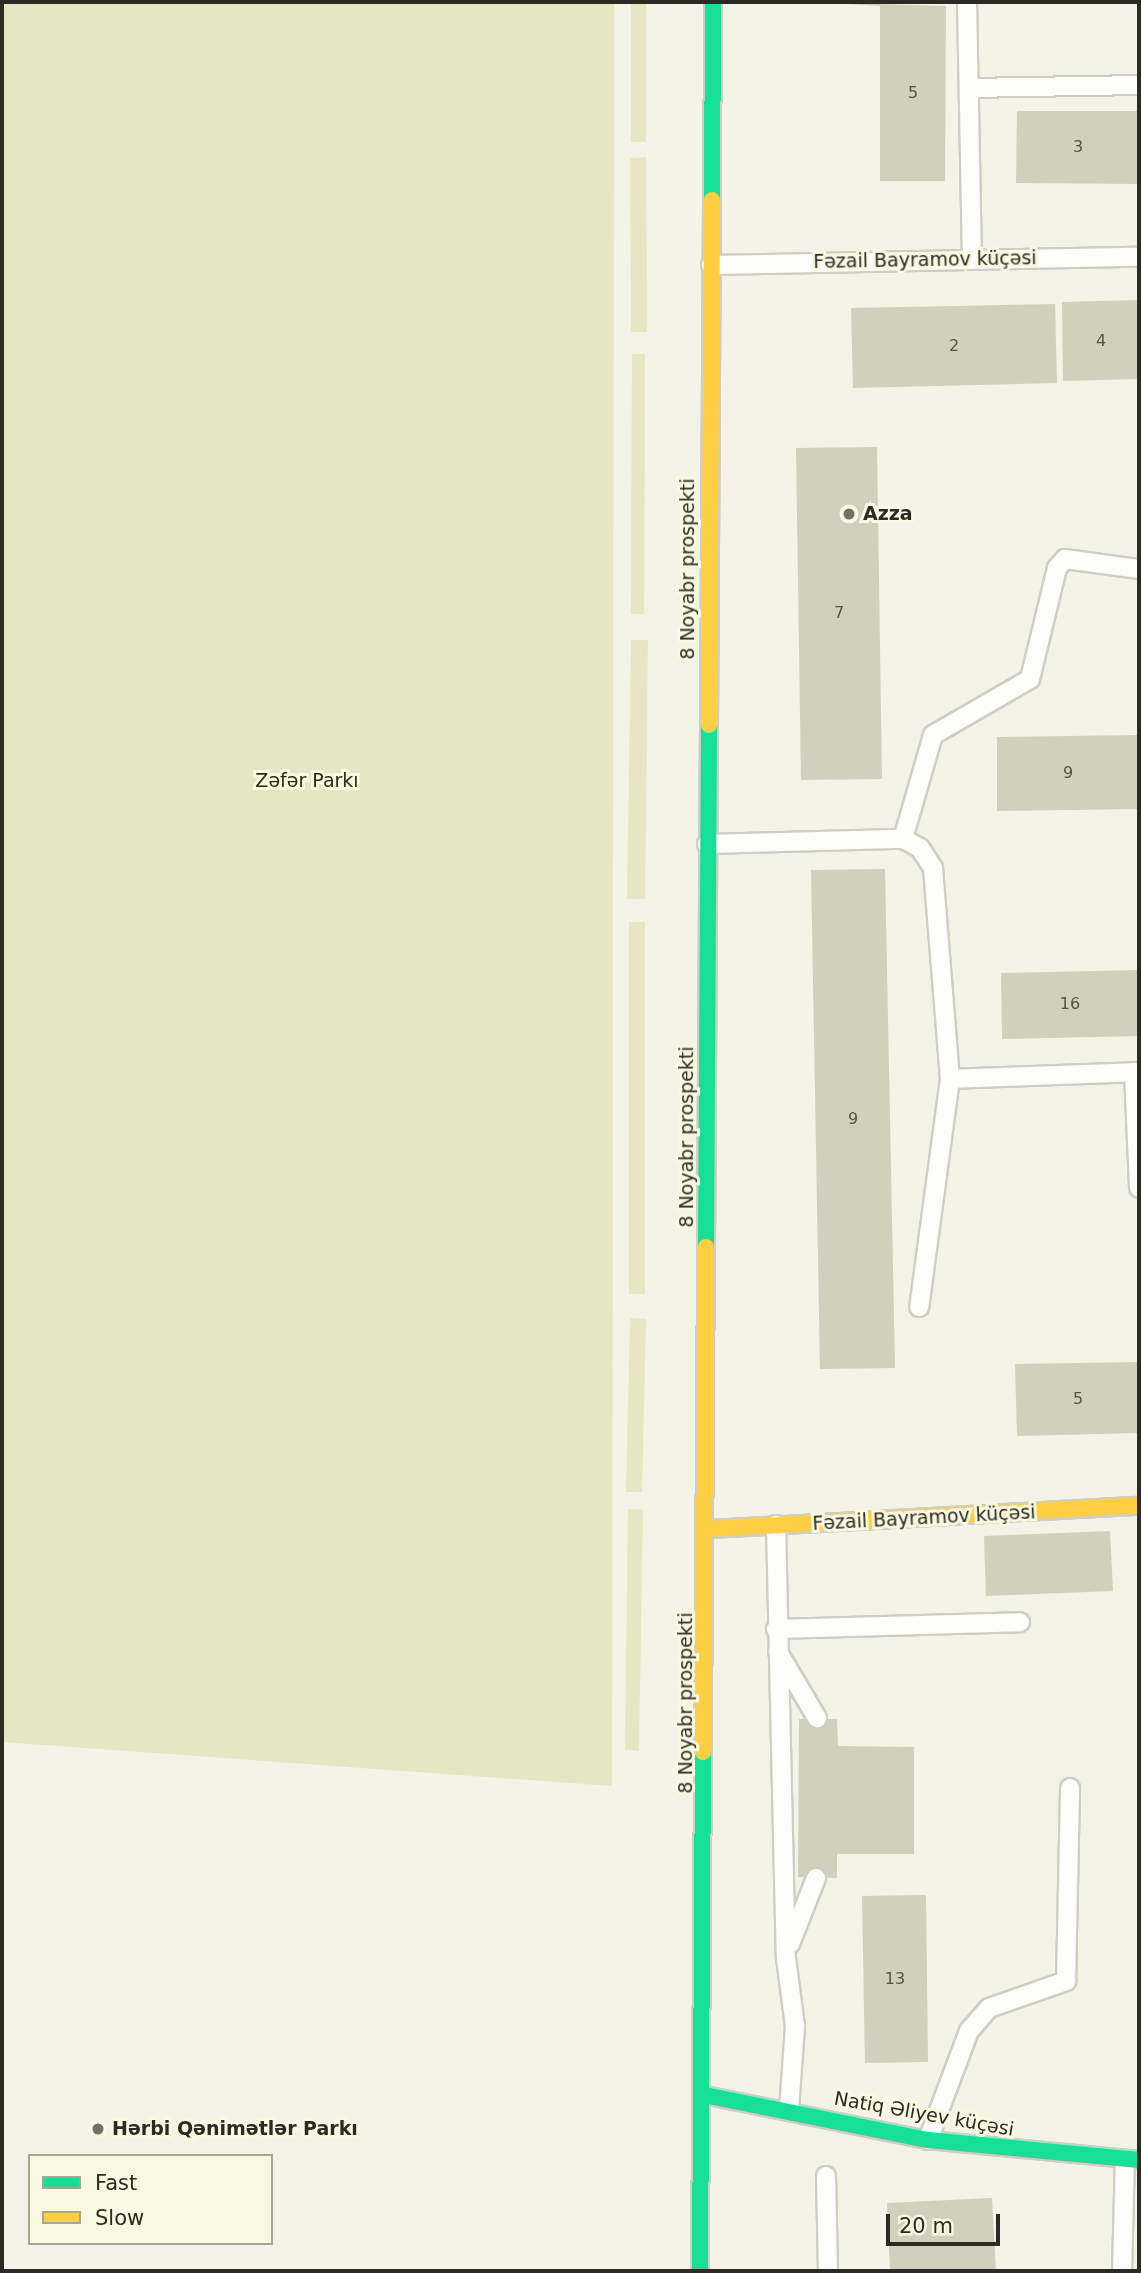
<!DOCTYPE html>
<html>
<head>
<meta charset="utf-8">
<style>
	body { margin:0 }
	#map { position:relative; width:1141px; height:2273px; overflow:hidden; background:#f3f3e7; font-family:"DejaVu Sans",sans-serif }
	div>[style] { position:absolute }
	.green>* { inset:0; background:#e7e6c3 }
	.building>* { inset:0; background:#d0d0bc }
	.roads { filter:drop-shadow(2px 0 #cfcec5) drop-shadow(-2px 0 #cfcec5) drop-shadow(0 2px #cfcec5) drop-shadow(0 -2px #cfcec5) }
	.lane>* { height:18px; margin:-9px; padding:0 9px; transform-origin:9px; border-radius:9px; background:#fdfdfb }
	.fast>* { height:16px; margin:-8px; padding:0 8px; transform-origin:8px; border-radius:8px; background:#16e098 }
	.slow>* { height:16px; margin:-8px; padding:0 8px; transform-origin:8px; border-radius:8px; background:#ffcf43 }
	.dots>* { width:19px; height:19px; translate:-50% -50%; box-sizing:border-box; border:4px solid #f9f8e1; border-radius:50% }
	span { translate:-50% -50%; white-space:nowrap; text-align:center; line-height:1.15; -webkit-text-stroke:6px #f9f8e1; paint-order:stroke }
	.number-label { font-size:16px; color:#545449 }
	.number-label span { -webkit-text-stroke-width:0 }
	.street-label { font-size:19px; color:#2b2b23 }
	.poi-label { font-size:19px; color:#2b2b23; font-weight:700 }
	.left { translate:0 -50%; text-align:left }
	.park-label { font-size:19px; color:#2e2c0c }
	.frame { position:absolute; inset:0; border:4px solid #2b2b23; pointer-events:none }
	.legend { position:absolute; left:28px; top:2154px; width:245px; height:91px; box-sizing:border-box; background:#f9f8e1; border:2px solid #a7a695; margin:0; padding:9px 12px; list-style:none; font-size:21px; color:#2b2b23 }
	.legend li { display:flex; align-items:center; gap:14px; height:35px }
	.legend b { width:35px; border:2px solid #a7a695 }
	.scale { position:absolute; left:886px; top:2214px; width:114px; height:32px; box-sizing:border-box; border:4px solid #2b2b23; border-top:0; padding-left:9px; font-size:21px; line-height:24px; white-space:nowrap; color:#2b2b23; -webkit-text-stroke:5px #f9f8e1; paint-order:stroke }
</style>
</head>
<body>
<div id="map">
	<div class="green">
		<div style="clip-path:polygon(2px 2px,614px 2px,612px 1786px,2px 1742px)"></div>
		<div style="clip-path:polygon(631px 2px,646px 2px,646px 142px,631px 142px)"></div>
		<div style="clip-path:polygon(646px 157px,647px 332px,631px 332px,630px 158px)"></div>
		<div style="clip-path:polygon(632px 354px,645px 354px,644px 614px,631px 614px)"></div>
		<div style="clip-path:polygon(631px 640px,648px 640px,645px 899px,627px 899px)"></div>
		<div style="clip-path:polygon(629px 922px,645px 922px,645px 1294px,629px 1294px)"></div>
		<div style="clip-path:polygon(630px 1318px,646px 1319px,642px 1492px,626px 1492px)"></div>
		<div style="clip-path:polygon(628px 1509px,643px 1510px,639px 1751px,625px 1750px)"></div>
	</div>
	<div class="building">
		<div style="clip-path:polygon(814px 2px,946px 6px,945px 181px,880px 181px,880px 6px)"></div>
		<div style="clip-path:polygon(1017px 111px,1139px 111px,1139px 184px,1016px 183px)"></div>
		<div style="clip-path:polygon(1139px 300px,1139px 379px,1063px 381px,1062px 302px)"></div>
		<div style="clip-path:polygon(1055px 304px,1057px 383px,853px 388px,851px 308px)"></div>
		<div style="clip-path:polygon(877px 447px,882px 779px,801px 780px,796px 448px)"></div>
		<div style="clip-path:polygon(1139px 735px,1139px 809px,997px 811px,997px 737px)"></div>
		<div style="clip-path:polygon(885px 869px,895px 1368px,820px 1369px,811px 870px)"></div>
		<div style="clip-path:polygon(1139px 970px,1139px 1036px,1002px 1039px,1001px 973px)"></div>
		<div style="clip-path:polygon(1139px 1362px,1139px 1433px,1017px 1436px,1015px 1364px)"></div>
		<div style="clip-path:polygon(1110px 1531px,1113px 1591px,986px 1596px,984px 1536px)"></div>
		<div style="clip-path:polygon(799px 1719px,837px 1719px,838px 1746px,914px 1747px,914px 1854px,837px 1854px,837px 1878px,798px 1877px)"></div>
		<div style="clip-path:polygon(926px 1895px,928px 2062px,865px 2063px,862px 1896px)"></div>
		<div style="clip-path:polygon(992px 2198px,996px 2271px,890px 2271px,887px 2203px)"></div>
	</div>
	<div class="roads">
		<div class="lane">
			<div style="left:967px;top:2px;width:256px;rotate:88.9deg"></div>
			<div style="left:969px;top:88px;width:170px;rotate:-1deg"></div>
			<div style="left:711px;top:265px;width:428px;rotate:-1.1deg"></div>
			<div style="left:903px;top:839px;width:108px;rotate:-73.9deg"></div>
			<div style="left:933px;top:735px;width:112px;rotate:-30deg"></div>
			<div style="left:1030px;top:679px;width:114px;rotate:-76.3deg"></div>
			<div style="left:1057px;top:568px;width:12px;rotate:-48deg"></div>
			<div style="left:1065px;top:559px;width:75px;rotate:7.7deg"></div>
			<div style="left:707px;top:844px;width:196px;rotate:-1.5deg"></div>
			<div style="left:903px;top:839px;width:19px;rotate:28deg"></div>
			<div style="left:920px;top:848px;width:24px;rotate:57deg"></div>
			<div style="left:933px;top:868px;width:212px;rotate:85.4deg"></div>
			<div style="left:950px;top:1079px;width:230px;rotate:97.7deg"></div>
			<div style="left:1134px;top:1072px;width:116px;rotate:87.5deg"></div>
			<div style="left:950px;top:1079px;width:189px;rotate:-2.1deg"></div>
			<div style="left:776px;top:1525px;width:433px;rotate:88.7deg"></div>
			<div style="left:786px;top:1958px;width:69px;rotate:82.5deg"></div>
			<div style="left:795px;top:2026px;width:84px;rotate:94.1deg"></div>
			<div style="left:776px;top:1629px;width:244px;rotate:-1.6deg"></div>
			<div style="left:778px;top:1652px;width:77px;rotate:59.4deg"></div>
			<div style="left:790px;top:1944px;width:71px;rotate:-68.5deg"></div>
			<div style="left:928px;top:2140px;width:116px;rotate:-69.4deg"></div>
			<div style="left:969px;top:2031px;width:30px;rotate:-49deg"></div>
			<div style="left:989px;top:2008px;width:82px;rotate:-19.3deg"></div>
			<div style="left:1066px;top:1981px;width:193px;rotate:-88.8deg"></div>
			<div style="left:826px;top:2176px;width:95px;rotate:88.8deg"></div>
			<div style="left:1122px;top:2271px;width:111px;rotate:-88.5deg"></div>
		</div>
		<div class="fast">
			<div style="left:712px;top:200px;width:198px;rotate:-89.7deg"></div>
			<div style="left:706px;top:1247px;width:522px;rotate:-89.67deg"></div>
			<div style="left:704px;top:2095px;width:228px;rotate:11.4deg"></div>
			<div style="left:928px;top:2140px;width:212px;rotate:5.4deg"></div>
			<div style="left:700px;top:2271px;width:519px;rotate:-89.67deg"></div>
		</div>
		<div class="slow">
			<div style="left:709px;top:725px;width:525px;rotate:-89.67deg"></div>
			<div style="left:709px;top:1529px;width:431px;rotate:-3.1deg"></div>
			<div style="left:703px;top:1752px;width:505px;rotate:-89.66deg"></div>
		</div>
	</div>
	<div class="dots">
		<div style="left:849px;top:514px;background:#717168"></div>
		<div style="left:98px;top:2129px;background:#717168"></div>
	</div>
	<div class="number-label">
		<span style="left:913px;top:93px">5</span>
		<span style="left:1078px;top:147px">3</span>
		<span style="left:1101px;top:341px">4</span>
		<span style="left:954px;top:346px">2</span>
		<span style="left:839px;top:613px">7</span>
		<span style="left:1068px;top:773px">9</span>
		<span style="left:1070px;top:1004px">16</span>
		<span style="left:853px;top:1119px">9</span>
		<span style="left:1078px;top:1399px">5</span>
		<span style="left:895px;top:1979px">13</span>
	</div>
	<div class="street-label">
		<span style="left:925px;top:260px;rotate:-1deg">Fəzail Bayramov küçəsi</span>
		<span style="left:688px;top:569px;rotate:-90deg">8 Noyabr prospekti</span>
		<span style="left:687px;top:1137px;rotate:-90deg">8 Noyabr prospekti</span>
		<span style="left:924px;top:1518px;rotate:-3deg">Fəzail Bayramov küçəsi</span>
		<span style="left:686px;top:1703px;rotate:-90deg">8 Noyabr prospekti</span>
		<span style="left:924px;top:2114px;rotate:10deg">Natiq Əliyev küçəsi</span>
	</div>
	<div class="poi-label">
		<span class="left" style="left:863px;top:514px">Azza</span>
		<span class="left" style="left:112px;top:2129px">Hərbi Qənimətlər Parkı</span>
	</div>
	<div class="park-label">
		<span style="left:307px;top:781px">Zəfər Parkı</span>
	</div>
	<div class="frame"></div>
	<ul class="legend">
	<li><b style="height:9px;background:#16e098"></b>Fast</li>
	<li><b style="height:9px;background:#ffcf43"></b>Slow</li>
	</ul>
	<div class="scale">20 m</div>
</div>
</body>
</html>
